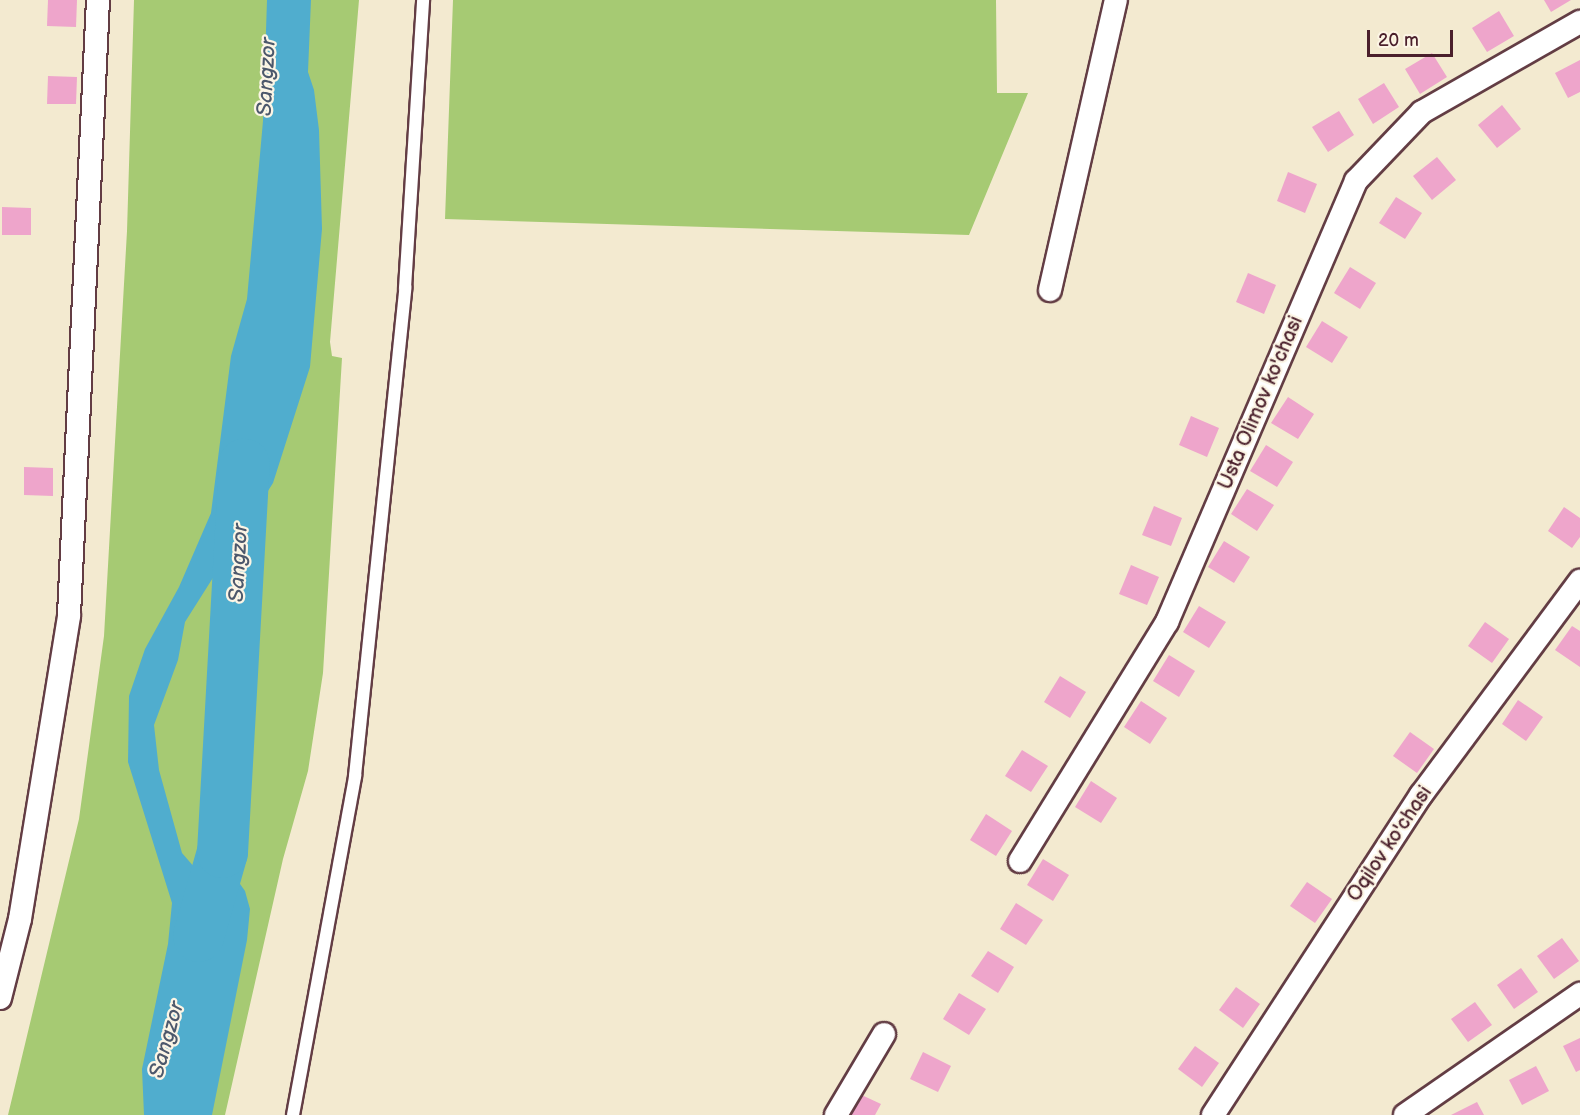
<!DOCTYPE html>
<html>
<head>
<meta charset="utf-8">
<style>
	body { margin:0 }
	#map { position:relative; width:1580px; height:1115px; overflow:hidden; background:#f3ead0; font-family:"Balsamiq Sans",sans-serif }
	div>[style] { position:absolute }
	.green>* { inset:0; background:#a6ca73 }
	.water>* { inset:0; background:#50adce }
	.river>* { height:51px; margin:-25.5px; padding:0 25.5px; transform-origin:25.5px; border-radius:25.5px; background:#50adce }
	.building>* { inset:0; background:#eea5cb }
	.roads { filter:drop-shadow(2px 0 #633d44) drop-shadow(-2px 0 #633d44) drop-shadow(0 2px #633d44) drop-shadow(0 -2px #633d44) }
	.lane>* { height:12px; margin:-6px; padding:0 6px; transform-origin:6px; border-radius:6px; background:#fff }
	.street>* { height:22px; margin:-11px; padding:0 11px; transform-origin:11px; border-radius:11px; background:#fff }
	span { translate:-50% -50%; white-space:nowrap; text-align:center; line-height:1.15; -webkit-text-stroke:4.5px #fcf5e5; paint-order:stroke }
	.street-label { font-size:20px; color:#4a1f2b }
	.water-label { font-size:21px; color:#4c586c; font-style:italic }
	.scale { position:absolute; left:1367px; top:30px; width:86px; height:27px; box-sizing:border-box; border:3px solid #4a1f2b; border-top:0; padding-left:8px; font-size:18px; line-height:21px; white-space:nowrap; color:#4a1f2b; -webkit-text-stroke:4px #fcf5e5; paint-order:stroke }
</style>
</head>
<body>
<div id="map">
	<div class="green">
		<div style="clip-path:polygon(134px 0,359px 0,330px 342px,332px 356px,342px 358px,323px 673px,308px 771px,283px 859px,225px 1115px,8px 1115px,79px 819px,104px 636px,127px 231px)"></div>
		<div style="clip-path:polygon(453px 0,996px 0,997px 93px,1028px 93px,969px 235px,445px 219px)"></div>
	</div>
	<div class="water">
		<div style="clip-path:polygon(267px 0,311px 0,308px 72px,314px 90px,319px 130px,322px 229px,310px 367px,273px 483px,185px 622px,178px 660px,154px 725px,159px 770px,182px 853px,195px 868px,233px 874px,245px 891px,250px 909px,247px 940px,212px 1115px,144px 1115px,142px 1069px,168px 944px,172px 903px,128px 762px,129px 696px,145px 649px,179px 587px,211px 513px,231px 356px,247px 299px,263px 121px)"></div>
	</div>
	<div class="river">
		<div style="left:198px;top:936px;width:87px;rotate:-74.1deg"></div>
		<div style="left:222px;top:852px;width:389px;rotate:-86.8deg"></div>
	</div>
	<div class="building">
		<div style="clip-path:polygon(48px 0,77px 0,76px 27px,47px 26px)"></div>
		<div style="clip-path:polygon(1544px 0,1571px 0,1551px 12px)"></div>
		<div style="clip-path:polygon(1499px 11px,1514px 36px,1487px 52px,1472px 28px)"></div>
		<div style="clip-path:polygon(1432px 53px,1447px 77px,1420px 94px,1405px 69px)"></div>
		<div style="clip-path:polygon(1580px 60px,1580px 92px,1568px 98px,1555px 73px)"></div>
		<div style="clip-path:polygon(48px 76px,77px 77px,76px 104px,47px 104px)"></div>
		<div style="clip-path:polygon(1384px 83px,1399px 107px,1373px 124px,1358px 99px)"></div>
		<div style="clip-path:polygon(1502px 105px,1521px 129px,1497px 148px,1478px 125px)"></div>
		<div style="clip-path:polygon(1339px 111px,1354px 135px,1328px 152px,1312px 127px)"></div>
		<div style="clip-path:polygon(1437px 157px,1456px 180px,1432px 200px,1413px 176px)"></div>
		<div style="clip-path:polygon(1288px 172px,1317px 184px,1305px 213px,1277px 201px)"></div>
		<div style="clip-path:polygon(1396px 197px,1422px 213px,1405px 239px,1379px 223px)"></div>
		<div style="clip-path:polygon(2px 207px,31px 208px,31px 235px,2px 235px)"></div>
		<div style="clip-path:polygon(1350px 267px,1376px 283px,1360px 309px,1334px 293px)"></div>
		<div style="clip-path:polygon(1248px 273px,1276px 285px,1264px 314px,1236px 302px)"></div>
		<div style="clip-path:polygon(1322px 321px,1348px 337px,1332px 363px,1306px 347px)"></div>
		<div style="clip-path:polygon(1288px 397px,1314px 414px,1298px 439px,1271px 423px)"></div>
		<div style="clip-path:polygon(1191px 416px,1219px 428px,1207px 457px,1179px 445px)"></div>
		<div style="clip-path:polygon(1266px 445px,1293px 462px,1277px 487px,1250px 471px)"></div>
		<div style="clip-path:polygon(24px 467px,53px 468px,53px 496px,24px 495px)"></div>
		<div style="clip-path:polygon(1247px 489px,1274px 505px,1257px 531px,1231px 514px)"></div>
		<div style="clip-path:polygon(1154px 506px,1182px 518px,1171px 546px,1142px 535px)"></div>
		<div style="clip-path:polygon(1564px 507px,1580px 518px,1580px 537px,1572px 548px,1548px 531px)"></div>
		<div style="clip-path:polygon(1224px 541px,1250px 557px,1234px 583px,1208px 567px)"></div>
		<div style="clip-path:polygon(1131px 565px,1159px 577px,1147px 605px,1119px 594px)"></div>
		<div style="clip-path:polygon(1199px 606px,1226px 622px,1209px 648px,1183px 632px)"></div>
		<div style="clip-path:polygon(1485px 622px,1509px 639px,1492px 663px,1468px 646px)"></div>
		<div style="clip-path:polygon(1572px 626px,1580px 631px,1580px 667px,1555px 650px)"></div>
		<div style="clip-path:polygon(1169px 655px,1195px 671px,1179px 697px,1153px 681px)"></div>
		<div style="clip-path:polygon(1060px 676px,1086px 692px,1070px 718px,1044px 702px)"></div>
		<div style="clip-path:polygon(1518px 700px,1543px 717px,1526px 741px,1502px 724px)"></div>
		<div style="clip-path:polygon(1141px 701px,1167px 718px,1150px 744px,1124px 727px)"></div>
		<div style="clip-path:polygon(1410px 732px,1434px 749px,1417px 773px,1393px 756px)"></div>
		<div style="clip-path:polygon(1022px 750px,1048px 766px,1031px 792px,1005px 776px)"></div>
		<div style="clip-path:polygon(1091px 781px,1117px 798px,1101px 823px,1075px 807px)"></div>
		<div style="clip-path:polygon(986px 814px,1012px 831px,996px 856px,970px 840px)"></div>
		<div style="clip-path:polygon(1043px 859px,1069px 875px,1053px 901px,1027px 885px)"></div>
		<div style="clip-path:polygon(1307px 882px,1332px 899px,1315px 923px,1290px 906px)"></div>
		<div style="clip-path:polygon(1016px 903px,1043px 920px,1026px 945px,1000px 929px)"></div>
		<div style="clip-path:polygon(1562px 938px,1579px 961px,1554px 979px,1537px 956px)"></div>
		<div style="clip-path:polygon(988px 951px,1014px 967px,998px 993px,971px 976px)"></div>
		<div style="clip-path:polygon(1521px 968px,1538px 992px,1514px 1009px,1497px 985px)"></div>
		<div style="clip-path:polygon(1236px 987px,1260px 1004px,1243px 1028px,1219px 1010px)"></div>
		<div style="clip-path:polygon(959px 993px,986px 1009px,969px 1035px,943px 1019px)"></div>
		<div style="clip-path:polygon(1475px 1002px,1492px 1025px,1468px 1042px,1451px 1019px)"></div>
		<div style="clip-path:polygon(1580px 1038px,1580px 1070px,1576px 1072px,1563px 1046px)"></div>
		<div style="clip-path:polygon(1195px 1046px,1219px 1063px,1202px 1087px,1178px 1069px)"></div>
		<div style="clip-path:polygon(923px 1052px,951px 1066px,938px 1092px,910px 1079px)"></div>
		<div style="clip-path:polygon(1536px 1066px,1549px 1091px,1522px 1105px,1509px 1080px)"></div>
		<div style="clip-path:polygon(853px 1091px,881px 1104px,875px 1115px,841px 1115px)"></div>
		<div style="clip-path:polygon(1477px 1102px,1484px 1115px,1451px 1115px)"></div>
	</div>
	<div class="roads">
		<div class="lane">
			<div style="left:293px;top:1115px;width:345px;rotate:-79.6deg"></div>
			<div style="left:355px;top:776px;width:491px;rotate:-84.1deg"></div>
			<div style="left:405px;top:288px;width:289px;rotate:-86.4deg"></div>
		</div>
		<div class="street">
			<div style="left:1050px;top:290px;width:297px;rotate:-77.2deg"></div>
			<div style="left:1020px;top:861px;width:281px;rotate:-58.4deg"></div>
			<div style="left:1167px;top:622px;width:480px;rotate:-66.8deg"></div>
			<div style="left:1356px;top:181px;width:95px;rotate:-46.3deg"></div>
			<div style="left:1422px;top:112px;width:182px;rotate:-29.7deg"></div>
			<div style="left:0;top:998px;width:81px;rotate:-75.8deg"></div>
			<div style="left:20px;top:919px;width:308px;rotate:-80.8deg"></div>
			<div style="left:69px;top:615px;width:616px;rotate:-87.3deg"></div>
			<div style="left:836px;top:1115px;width:94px;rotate:-59.3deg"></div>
			<div style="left:1213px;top:1115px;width:382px;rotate:-57deg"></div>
			<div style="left:1421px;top:795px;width:267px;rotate:-53.4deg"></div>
			<div style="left:1405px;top:1115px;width:213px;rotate:-34.7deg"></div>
		</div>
	</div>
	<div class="street-label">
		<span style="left:1261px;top:403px;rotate:-67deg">Usta Olimov ko'chasi</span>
		<span style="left:1390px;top:844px;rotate:-56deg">Oqilov ko'chasi</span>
	</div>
	<div class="water-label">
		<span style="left:267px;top:77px;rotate:-87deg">Sangzor</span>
		<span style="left:239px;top:563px;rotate:-87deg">Sangzor</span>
		<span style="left:167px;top:1040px;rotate:-74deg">Sangzor</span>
	</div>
	<div class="scale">20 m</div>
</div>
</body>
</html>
